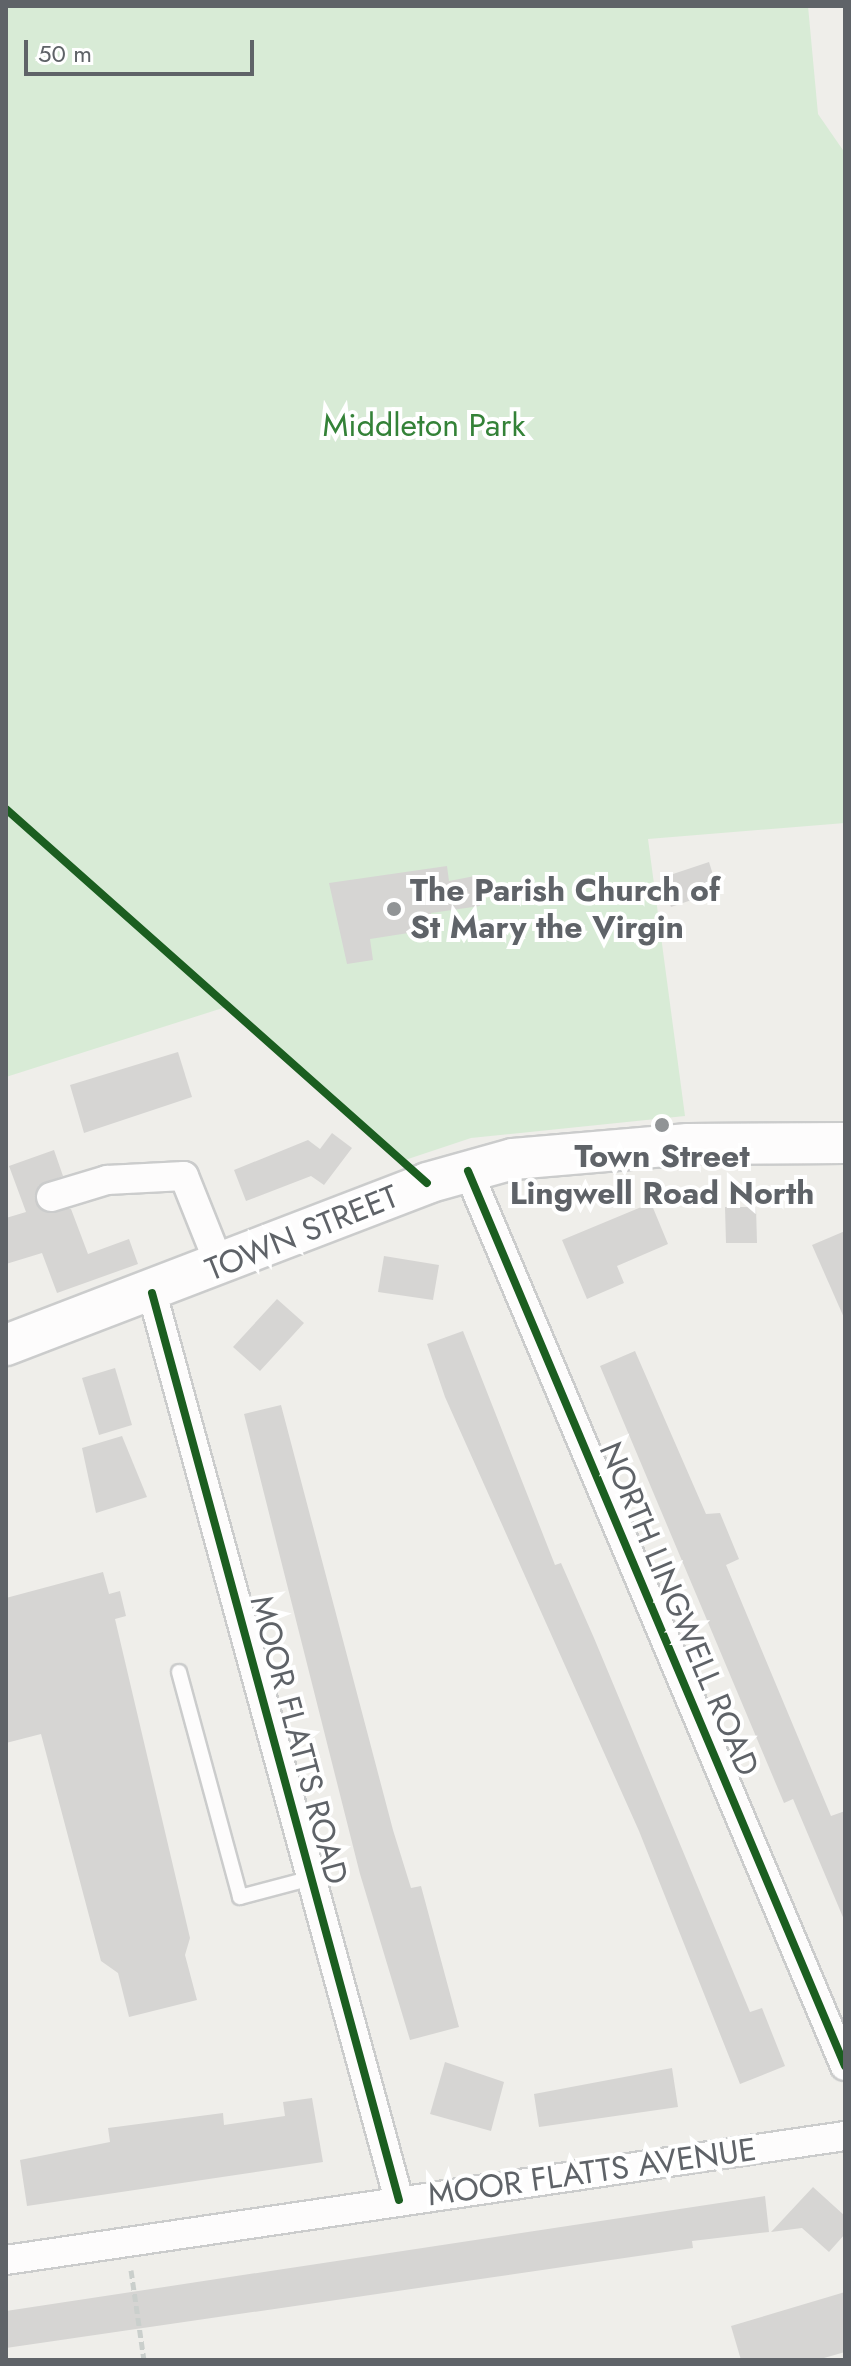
<!DOCTYPE html>
<html>
<head>
<meta charset="utf-8">
<style>
	body { margin:0 }
	#map { position:relative; width:851px; height:2366px; overflow:hidden; background:#efeeea; font-family:Jost,sans-serif }
	div>[style] { position:absolute }
	.green>* { inset:0; background:#d8ebd6 }
	.building>* { inset:0; background:#d6d5d3 }
	.path>* { height:5px; margin-top:-2.5px; transform-origin:0; background:repeating-linear-gradient(90deg,#cacfcc 0 8px,transparent 0 12px) }
	.roads { filter:drop-shadow(2px 0 #cbcccc) drop-shadow(-2px 0 #cbcccc) drop-shadow(0 2px #cbcccc) drop-shadow(0 -2px #cbcccc) }
	.lane>* { height:14px; margin:-7px; padding:0 7px; transform-origin:7px; border-radius:7px; background:#fdfcfc }
	.street>* { height:28px; margin:-14px; padding:0 14px; transform-origin:14px; border-radius:14px; background:#fdfcfc }
	.secondary>* { height:40px; margin:-20px; padding:0 20px; transform-origin:20px; border-radius:20px; background:#fdfcfc }
	.cycleway>* { height:8px; margin:-4px; padding:0 4px; transform-origin:4px; border-radius:4px; background:#1b5e20 }
	.dots>* { width:22px; height:22px; translate:-50% -50%; box-sizing:border-box; border:4px solid #fff; border-radius:50% }
	span { translate:-50% -50%; white-space:nowrap; text-align:center; line-height:1.15; -webkit-text-stroke:8px #fff; paint-order:stroke }
	.park-label { font-size:32px; color:#348238 }
	.poi-label { font-size:32px; color:#5f6368; font-weight:700 }
	.left { translate:0 -50%; text-align:left }
	.street-label { font-size:32px; color:#5f6368 }
	.frame { position:absolute; inset:0; border:8px solid #5f6368; pointer-events:none }
	.scale { position:absolute; left:24px; top:40px; width:230px; height:36px; box-sizing:border-box; border:4px solid #5f6368; border-top:0; padding-left:10px; font-size:24px; line-height:28px; white-space:nowrap; color:#5f6368; -webkit-text-stroke:6px #fff; paint-order:stroke }
</style>
</head>
<body>
<div id="map">
	<div class="green">
		<div style="clip-path:polygon(6px 6px,808px 6px,818px 114px,845px 153px,845px 823px,648px 839px,685px 1116px,471px 1138px,402px 1161px,229px 1006px,6px 1077px)"></div>
	</div>
	<div class="building">
		<div style="clip-path:polygon(709px 862px,718px 891px,671px 907px,661px 878px)"></div>
		<div style="clip-path:polygon(447px 866px,449px 881px,475px 876px,480px 906px,431px 913px,434px 929px,370px 939px,373px 960px,347px 964px,329px 883px)"></div>
		<div style="clip-path:polygon(178px 1052px,192px 1097px,84px 1133px,70px 1085px)"></div>
		<div style="clip-path:polygon(332px 1133px,352px 1148px,324px 1185px,311px 1176px,246px 1201px,234px 1170px,308px 1140px,320px 1149px)"></div>
		<div style="clip-path:polygon(54px 1150px,63px 1176px,38px 1186px,39px 1209px,71px 1209px,88px 1254px,129px 1239px,138px 1264px,57px 1293px,42px 1253px,6px 1264px,6px 1218px,26px 1212px,9px 1166px)"></div>
		<div style="clip-path:polygon(651px 1203px,668px 1244px,617px 1266px,624px 1283px,587px 1299px,562px 1240px)"></div>
		<div style="clip-path:polygon(725px 1207px,756px 1207px,757px 1243px,726px 1243px)"></div>
		<div style="clip-path:polygon(845px 1231px,845px 1320px,812px 1245px)"></div>
		<div style="clip-path:polygon(384px 1256px,439px 1265px,433px 1300px,378px 1292px)"></div>
		<div style="clip-path:polygon(277px 1299px,304px 1323px,260px 1371px,233px 1347px)"></div>
		<div style="clip-path:polygon(463px 1331px,555px 1565px,561px 1563px,594px 1638px,750px 2012px,762px 2008px,785px 2066px,740px 2084px,639px 1831px,445px 1397px,427px 1344px)"></div>
		<div style="clip-path:polygon(635px 1351px,706px 1514px,720px 1513px,739px 1559px,726px 1565px,831px 1816px,845px 1811px,845px 1922px,793px 1799px,784px 1803px,600px 1366px)"></div>
		<div style="clip-path:polygon(115px 1368px,132px 1425px,99px 1435px,82px 1378px)"></div>
		<div style="clip-path:polygon(281px 1405px,393px 1830px,411px 1888px,421px 1886px,459px 2027px,410px 2040px,360px 1874px,244px 1414px)"></div>
		<div style="clip-path:polygon(122px 1436px,147px 1497px,96px 1513px,82px 1448px)"></div>
		<div style="clip-path:polygon(103px 1572px,109px 1594px,120px 1591px,126px 1616px,115px 1619px,190px 1938px,185px 1955px,197px 2000px,129px 2017px,118px 1973px,101px 1961px,41px 1734px,6px 1743px,6px 1598px)"></div>
		<div style="clip-path:polygon(445px 2062px,504px 2082px,491px 2131px,430px 2114px)"></div>
		<div style="clip-path:polygon(672px 2068px,678px 2107px,539px 2127px,534px 2094px)"></div>
		<div style="clip-path:polygon(312px 2098px,323px 2162px,27px 2206px,20px 2160px,110px 2142px,108px 2128px,223px 2113px,224px 2125px,285px 2116px,283px 2102px)"></div>
		<div style="clip-path:polygon(813px 2187px,845px 2216px,845px 2234px,829px 2252px,802px 2228px,771px 2232px)"></div>
		<div style="clip-path:polygon(765px 2196px,769px 2232px,692px 2241px,693px 2248px,6px 2348px,6px 2311px)"></div>
		<div style="clip-path:polygon(845px 2292px,845px 2352px,817px 2360px,741px 2360px,731px 2326px)"></div>
	</div>
	<div class="path">
		<div style="left:131px;top:2270px;width:91px;rotate:81.8deg"></div>
	</div>
	<div class="roads">
		<div class="lane">
			<div style="left:179px;top:1672px;width:233px;rotate:74.8deg"></div>
			<div style="left:240px;top:1897px;width:74px;rotate:-14.8deg"></div>
		</div>
		<div class="street">
			<div style="left:468px;top:1171px;width:971px;rotate:67.16deg"></div>
			<div style="left:51px;top:1197px;width:59px;rotate:-16.9deg"></div>
			<div style="left:107px;top:1180px;width:77px;rotate:-3deg"></div>
			<div style="left:184px;top:1176px;width:97px;rotate:68.2deg"></div>
			<div style="left:152px;top:1293px;width:940px;rotate:74.77deg"></div>
			<div style="left:6px;top:2260px;width:848px;rotate:-8.41deg"></div>
		</div>
		<div class="secondary">
			<div style="left:6px;top:1345px;width:451px;rotate:-21deg"></div>
			<div style="left:427px;top:1183px;width:89px;rotate:-15.6deg"></div>
			<div style="left:513px;top:1159px;width:176px;rotate:-4.9deg"></div>
			<div style="left:688px;top:1144px;width:157px;rotate:-0.4deg"></div>
		</div>
	</div>
	<div class="cycleway">
		<div style="left:6px;top:809px;width:563px;rotate:41.62deg"></div>
		<div style="left:468px;top:1171px;width:971px;rotate:67.16deg"></div>
		<div style="left:152px;top:1293px;width:940px;rotate:74.77deg"></div>
	</div>
	<div class="dots">
		<div style="left:394px;top:909px;background:#919496"></div>
		<div style="left:662px;top:1125px;background:#919496"></div>
	</div>
	<div class="park-label">
		<span style="left:424px;top:425px">Middleton Park</span>
	</div>
	<div class="poi-label">
		<span class="left" style="left:410px;top:909px">The Parish Church of<br>St Mary the Virgin</span>
		<span style="left:662px;top:1175px">Town Street<br>Lingwell Road North</span>
	</div>
	<div class="street-label">
		<span style="left:302px;top:1233px;rotate:-22deg">TOWN STREET</span>
		<span style="left:679px;top:1609px;rotate:67deg">NORTH LINGWELL ROAD</span>
		<span style="left:299px;top:1740px;rotate:75deg">MOOR FLATTS ROAD</span>
		<span style="left:592px;top:2172px;rotate:-8deg">MOOR FLATTS AVENUE</span>
	</div>
	<div class="frame"></div>
	<div class="scale">50 m</div>
</div>
</body>
</html>
